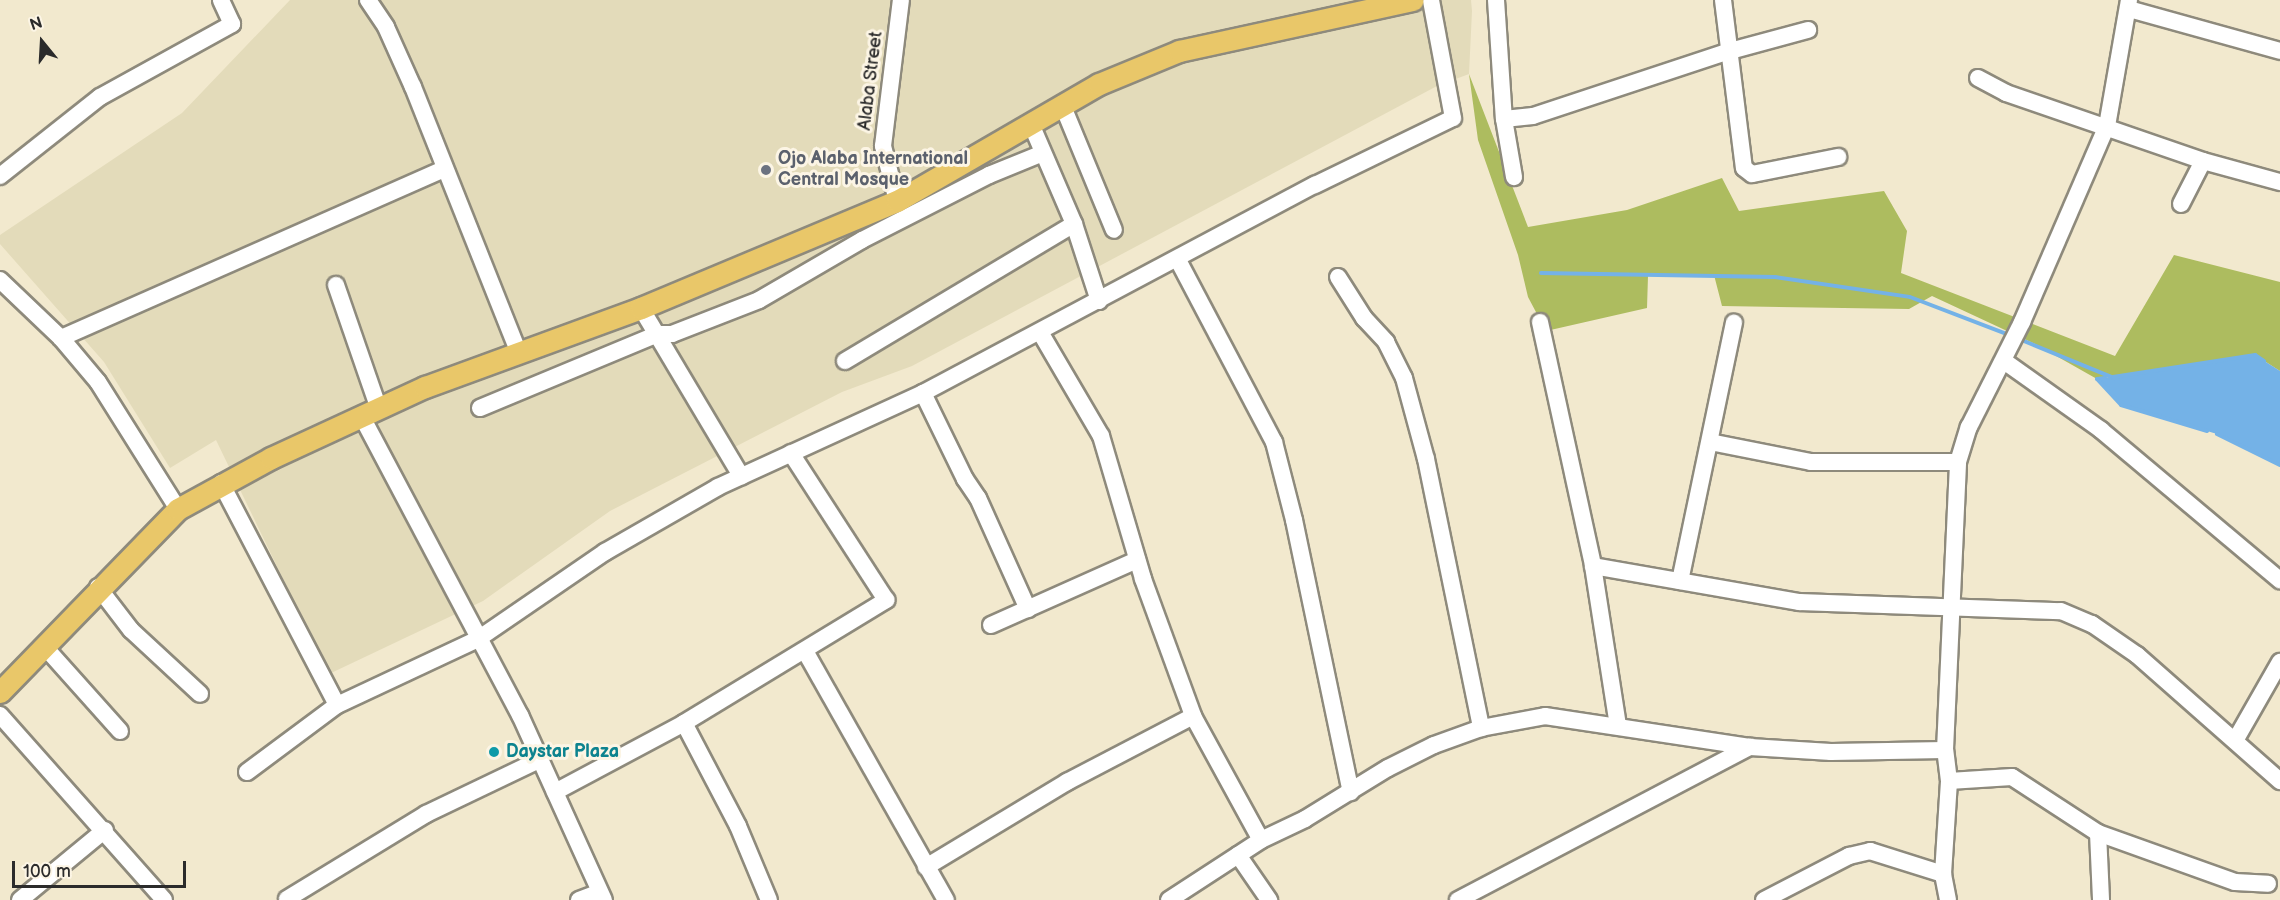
<!DOCTYPE html>
<html>
<head>
<meta charset="utf-8">
<style>
	body { margin:0 }
	#map { position:relative; width:2280px; height:900px; overflow:hidden; background:#f2e9ce; font-family:"Balsamiq Sans",sans-serif }
	div>[style] { position:absolute }
	.built>* { inset:0; background:#e3dbba }
	.green>* { inset:0; background:#adbc5f }
	.water>* { inset:0; background:#74b2e7 }
	.stream>* { height:4px; margin:-2px; padding:0 2px; transform-origin:2px; border-radius:2px; background:#74b2e7 }
	.roads { filter:drop-shadow(2px 0 #8e8a7c) drop-shadow(-2px 0 #8e8a7c) drop-shadow(0 2px #8e8a7c) drop-shadow(0 -2px #8e8a7c) }
	.minor>* { height:16px; margin:-8px; padding:0 8px; transform-origin:8px; border-radius:8px; background:#fff }
	.major>* { height:21px; margin:-10.5px; padding:0 10.5px; transform-origin:10.5px; border-radius:10.5px; background:#e9c769 }
	.dots>* { width:16px; height:16px; translate:-50% -50%; box-sizing:border-box; border:3px solid #fcf5e5; border-radius:50% }
	span { translate:-50% -50%; white-space:nowrap; text-align:center; line-height:1.15; -webkit-text-stroke:6px #fcf5e5; paint-order:stroke }
	.street-label { font-size:18px; color:#2b2b2b }
	.worship-label { font-size:18px; color:#5b616d; font-weight:700 }
	.left { translate:0 -50%; text-align:left }
	.culture-label { font-size:18px; color:#0d838f; font-weight:700 }
	.north { position:absolute; left:12px; top:12px; width:60px; height:60px; -webkit-text-stroke:4px #fcf5e5; paint-order:stroke; rotate:342deg; font-size:16px; font-weight:700; line-height:24px; text-align:center; color:#2b2b2b }
	.north::after { content:''; display:block; margin:auto; width:21px; height:27px; background:#2b2b2b; clip-path:polygon(50% 0,100% 100%,50% 72%,0 100%) }
	.scale { position:absolute; left:12px; top:861px; width:174px; height:27px; box-sizing:border-box; border:3px solid #2b2b2b; border-top:0; padding-left:8px; font-size:18px; line-height:21px; white-space:nowrap; color:#2b2b2b; -webkit-text-stroke:4px #fcf5e5; paint-order:stroke }
</style>
</head>
<body>
<div id="map">
	<div class="built">
		<div style="clip-path:polygon(290px 0,1471px 0,1472px 11px,1469px 74px,1437px 86px,912px 366px,842px 392px,610px 511px,483px 601px,329px 674px,216px 440px,170px 468px,104px 362px,0 244px,0 235px,182px 113px)"></div>
	</div>
	<div class="green">
		<div style="clip-path:polygon(1469px 74px,1528px 227px,1627px 210px,1722px 178px,1739px 211px,1884px 191px,1907px 231px,1901px 273px,2115px 356px,2174px 255px,2280px 282px,2280px 371px,2255px 355px,2097px 379px,2035px 344px,1932px 296px,1909px 309px,1722px 306px,1714px 275px,1648px 276px,1647px 308px,1546px 331px,1528px 297px,1518px 255px,1478px 140px)"></div>
	</div>
	<div class="water">
		<div style="clip-path:polygon(2255px 355px,2280px 371px,2280px 465px,2217px 434px,2121px 405px,2097px 379px)"></div>
	</div>
	<div class="stream">
		<div style="left:1541px;top:273px;width:234px;rotate:1deg"></div>
		<div style="left:1775px;top:277px;width:136px;rotate:8.4deg"></div>
		<div style="left:1910px;top:297px;width:106px;rotate:21deg"></div>
		<div style="left:2019px;top:339px;width:103px;rotate:22.3deg"></div>
		<div style="left:2113px;top:377px;width:144px;rotate:-8.8deg"></div>
		<div style="left:2255px;top:355px;width:11px;rotate:34deg"></div>
		<div style="left:2105px;top:378px;width:8px;rotate:173deg"></div>
		<div style="left:2097px;top:379px;width:35px;rotate:47deg"></div>
		<div style="left:2121px;top:405px;width:90px;rotate:16.8deg"></div>
		<div style="left:2217px;top:434px;width:70px;rotate:26.2deg"></div>
	</div>
	<div class="roads">
		<div class="minor">
			<div style="left:368px;top:0;width:32px;rotate:56deg"></div>
			<div style="left:386px;top:27px;width:66px;rotate:65.8deg"></div>
			<div style="left:413px;top:87px;width:286px;rotate:68.3deg"></div>
			<div style="left:1496px;top:0;width:119px;rotate:86.2deg"></div>
			<div style="left:1504px;top:119px;width:59px;rotate:80.2deg"></div>
			<div style="left:1723px;top:0;width:169px;rotate:82.9deg"></div>
			<div style="left:1744px;top:168px;width:10px;rotate:37deg"></div>
			<div style="left:1752px;top:174px;width:88px;rotate:-11.2deg"></div>
			<div style="left:2129px;top:9px;width:157px;rotate:15.5deg"></div>
			<div style="left:1978px;top:78px;width:32px;rotate:28deg"></div>
			<div style="left:2006px;top:93px;width:208px;rotate:19deg"></div>
			<div style="left:2203px;top:161px;width:80px;rotate:15.3deg"></div>
			<div style="left:1062px;top:104px;width:136px;rotate:67.6deg"></div>
			<div style="left:1504px;top:119px;width:29px;rotate:-6deg"></div>
			<div style="left:1533px;top:116px;width:207px;rotate:-18.3deg"></div>
			<div style="left:1730px;top:51px;width:81px;rotate:-15.1deg"></div>
			<div style="left:1031px;top:124px;width:109px;rotate:66.7deg"></div>
			<div style="left:1074px;top:224px;width:81px;rotate:72deg"></div>
			<div style="left:0;top:176px;width:127px;rotate:-38.3deg"></div>
			<div style="left:100px;top:97px;width:151px;rotate:-28.9deg"></div>
			<div style="left:232px;top:24px;width:26px;rotate:-115deg"></div>
			<div style="left:897px;top:201px;width:57px;rotate:-104.3deg"></div>
			<div style="left:883px;top:146px;width:147px;rotate:-83deg"></div>
			<div style="left:2181px;top:204px;width:48px;rotate:-62.9deg"></div>
			<div style="left:1178px;top:260px;width:206px;rotate:62.2deg"></div>
			<div style="left:1274px;top:442px;width:81px;rotate:75.6deg"></div>
			<div style="left:1294px;top:520px;width:278px;rotate:78.2deg"></div>
			<div style="left:1338px;top:277px;width:49px;rotate:57.6deg"></div>
			<div style="left:1364px;top:318px;width:33px;rotate:47deg"></div>
			<div style="left:1386px;top:342px;width:40px;rotate:63.4deg"></div>
			<div style="left:1404px;top:378px;width:84px;rotate:74.8deg"></div>
			<div style="left:1426px;top:459px;width:275px;rotate:78.4deg"></div>
			<div style="left:0;top:280px;width:84px;rotate:43.6deg"></div>
			<div style="left:61px;top:338px;width:57px;rotate:49.9deg"></div>
			<div style="left:98px;top:382px;width:150px;rotate:57.8deg"></div>
			<div style="left:336px;top:285px;width:131px;rotate:70.9deg"></div>
			<div style="left:641px;top:308px;width:196px;rotate:59.2deg"></div>
			<div style="left:1540px;top:322px;width:250px;rotate:77.7deg"></div>
			<div style="left:1593px;top:566px;width:162px;rotate:81.1deg"></div>
			<div style="left:1040px;top:332px;width:121px;rotate:59.6deg"></div>
			<div style="left:1101px;top:436px;width:149px;rotate:73.6deg"></div>
			<div style="left:1143px;top:579px;width:146px;rotate:69.9deg"></div>
			<div style="left:1193px;top:716px;width:141px;rotate:61.3deg"></div>
			<div style="left:61px;top:338px;width:419px;rotate:-23.8deg"></div>
			<div style="left:845px;top:361px;width:267px;rotate:-30.9deg"></div>
			<div style="left:2004px;top:361px;width:119px;rotate:35.4deg"></div>
			<div style="left:2101px;top:430px;width:234px;rotate:40deg"></div>
			<div style="left:923px;top:393px;width:96px;rotate:64deg"></div>
			<div style="left:965px;top:479px;width:23px;rotate:56deg"></div>
			<div style="left:978px;top:498px;width:122px;rotate:65.8deg"></div>
			<div style="left:480px;top:408px;width:193px;rotate:-22.6deg"></div>
			<div style="left:658px;top:334px;width:14px"></div>
			<div style="left:672px;top:334px;width:93px;rotate:-21.3deg"></div>
			<div style="left:759px;top:300px;width:119px;rotate:-30.2deg"></div>
			<div style="left:862px;top:240px;width:143px;rotate:-27.1deg"></div>
			<div style="left:989px;top:175px;width:58px;rotate:-22.2deg"></div>
			<div style="left:361px;top:415px;width:340px;rotate:62.1deg"></div>
			<div style="left:520px;top:715px;width:203px;rotate:65.6deg"></div>
			<div style="left:1710px;top:442px;width:103px;rotate:11.2deg"></div>
			<div style="left:1811px;top:462px;width:147px"></div>
			<div style="left:221px;top:483px;width:250px;rotate:62.4deg"></div>
			<div style="left:1593px;top:566px;width:209px;rotate:9.9deg"></div>
			<div style="left:1799px;top:602px;width:262px;rotate:2deg"></div>
			<div style="left:2061px;top:611px;width:34px;rotate:23deg"></div>
			<div style="left:2092px;top:624px;width:55px;rotate:34.6deg"></div>
			<div style="left:2137px;top:655px;width:191px;rotate:41.4deg"></div>
			<div style="left:1680px;top:581px;width:264px;rotate:-78.2deg"></div>
			<div style="left:98px;top:587px;width:54px;rotate:52.5deg"></div>
			<div style="left:131px;top:630px;width:94px;rotate:42.8deg"></div>
			<div style="left:991px;top:625px;width:160px;rotate:-24deg"></div>
			<div style="left:44px;top:646px;width:114px;rotate:48.2deg"></div>
			<div style="left:805px;top:651px;width:286px;rotate:60.5deg"></div>
			<div style="left:0;top:715px;width:247px;rotate:48.4deg"></div>
			<div style="left:684px;top:723px;width:116px;rotate:62.3deg"></div>
			<div style="left:738px;top:826px;width:80px;rotate:67.3deg"></div>
			<div style="left:2236px;top:739px;width:89px;rotate:-60.3deg"></div>
			<div style="left:247px;top:772px;width:112px;rotate:-36.7deg"></div>
			<div style="left:337px;top:705px;width:156px;rotate:-25.1deg"></div>
			<div style="left:478px;top:639px;width:154px;rotate:-34.4deg"></div>
			<div style="left:605px;top:552px;width:130px;rotate:-29.9deg"></div>
			<div style="left:718px;top:487px;width:226px;rotate:-24.6deg"></div>
			<div style="left:923px;top:393px;width:444px;rotate:-28deg"></div>
			<div style="left:1315px;top:185px;width:153px;rotate:-25.9deg"></div>
			<div style="left:1453px;top:118px;width:120px;rotate:-100.6deg"></div>
			<div style="left:1949px;top:781px;width:63px;rotate:-3.6deg"></div>
			<div style="left:2012px;top:777px;width:103px;rotate:33.1deg"></div>
			<div style="left:2098px;top:833px;width:145px;rotate:19.7deg"></div>
			<div style="left:2235px;top:882px;width:33px;rotate:3deg"></div>
			<div style="left:555px;top:792px;width:146px;rotate:-28.1deg"></div>
			<div style="left:684px;top:723px;width:237px;rotate:-31.3deg"></div>
			<div style="left:886px;top:600px;width:175px;rotate:-122.9deg"></div>
			<div style="left:2098px;top:833px;width:67px;rotate:87.4deg"></div>
			<div style="left:1238px;top:855px;width:55px;rotate:55.4deg"></div>
			<div style="left:926px;top:867px;width:165px;rotate:-31.1deg"></div>
			<div style="left:1067px;top:782px;width:142px;rotate:-27.6deg"></div>
			<div style="left:287px;top:899px;width:163px;rotate:-31.4deg"></div>
			<div style="left:426px;top:814px;width:127px;rotate:-25.6deg"></div>
			<div style="left:20px;top:900px;width:110px;rotate:-39.5deg"></div>
			<div style="left:579px;top:900px;width:22px;rotate:-21deg"></div>
			<div style="left:1169px;top:900px;width:110px;rotate:-33.1deg"></div>
			<div style="left:1261px;top:840px;width:49px;rotate:-25.5deg"></div>
			<div style="left:1305px;top:819px;width:97px;rotate:-31.6deg"></div>
			<div style="left:1388px;top:768px;width:51px;rotate:-26.6deg"></div>
			<div style="left:1434px;top:745px;width:50px;rotate:-19.9deg"></div>
			<div style="left:1481px;top:728px;width:65px;rotate:-10.6deg"></div>
			<div style="left:1545px;top:716px;width:207px;rotate:8.6deg"></div>
			<div style="left:1750px;top:747px;width:81px;rotate:3.5deg"></div>
			<div style="left:1831px;top:752px;width:114px;rotate:-1deg"></div>
			<div style="left:1458px;top:900px;width:330px;rotate:-27.7deg"></div>
			<div style="left:1764px;top:900px;width:96px;rotate:-27.4deg"></div>
			<div style="left:1849px;top:856px;width:22px;rotate:-13deg"></div>
			<div style="left:1870px;top:851px;width:77px;rotate:17.5deg"></div>
			<div style="left:1948px;top:900px;width:26px;rotate:-101deg"></div>
			<div style="left:1943px;top:874px;width:93px;rotate:-86.3deg"></div>
			<div style="left:1949px;top:781px;width:31px;rotate:-97deg"></div>
			<div style="left:1945px;top:750px;width:288px;rotate:-87.4deg"></div>
			<div style="left:1958px;top:462px;width:37px;rotate:-73deg"></div>
			<div style="left:1969px;top:427px;width:118px;rotate:-63.2deg"></div>
			<div style="left:2022px;top:322px;width:214px;rotate:-66.6deg"></div>
			<div style="left:2107px;top:126px;width:128px;rotate:-80.1deg"></div>
		</div>
		<div class="major">
			<div style="left:0;top:692px;width:255px;rotate:-45.8deg"></div>
			<div style="left:178px;top:509px;width:106px;rotate:-28.7deg"></div>
			<div style="left:271px;top:458px;width:170px;rotate:-24.8deg"></div>
			<div style="left:425px;top:387px;width:230px;rotate:-20.1deg"></div>
			<div style="left:641px;top:308px;width:277px;rotate:-22.7deg"></div>
			<div style="left:897px;top:201px;width:233px;rotate:-30.1deg"></div>
			<div style="left:1099px;top:84px;width:87px;rotate:-22.4deg"></div>
			<div style="left:1179px;top:51px;width:239px;rotate:-12.3deg"></div>
		</div>
	</div>
	<div class="dots">
		<div style="left:766px;top:170px;background:#6b7280"></div>
		<div style="left:494px;top:752px;background:#0f9aa8"></div>
	</div>
	<div class="street-label">
		<span style="left:871px;top:81px;rotate:-83deg">Alaba Street</span>
	</div>
	<div class="worship-label">
		<span class="left" style="left:778px;top:170px">Ojo Alaba International<br>Central Mosque</span>
	</div>
	<div class="culture-label">
		<span class="left" style="left:506px;top:752px">Daystar Plaza</span>
	</div>
	<div class="north">N</div>
	<div class="scale">100 m</div>
</div>
</body>
</html>
